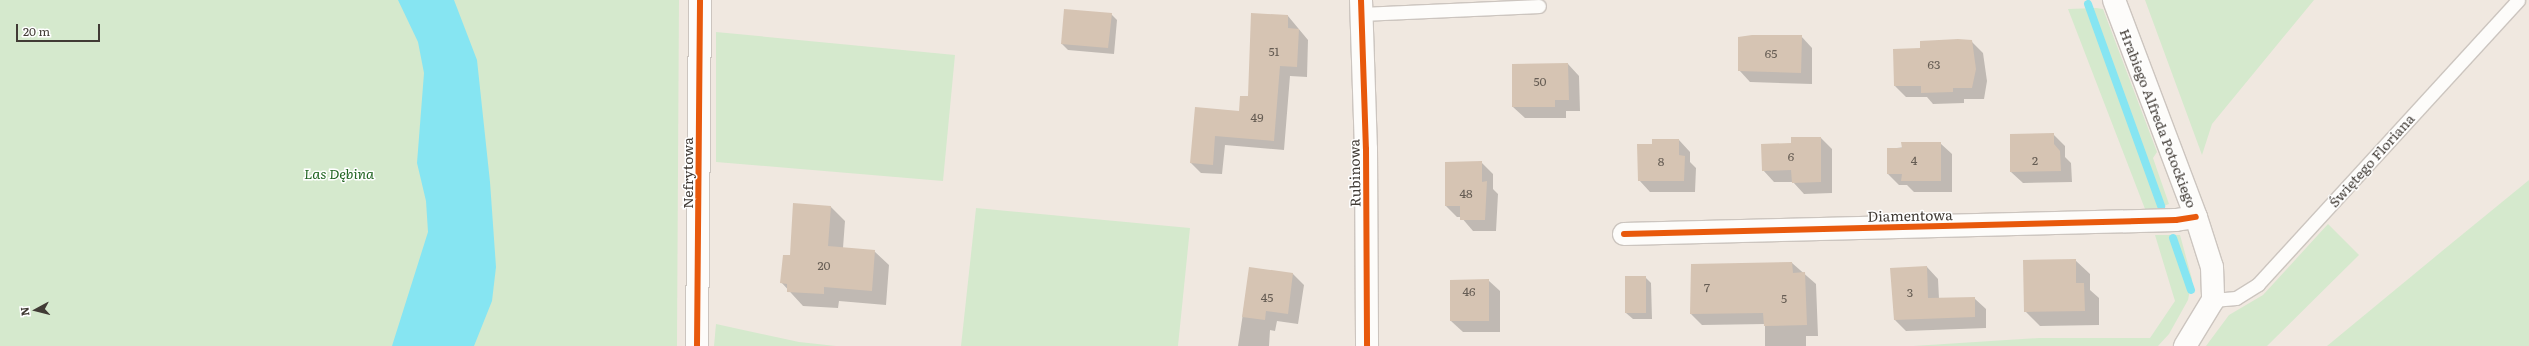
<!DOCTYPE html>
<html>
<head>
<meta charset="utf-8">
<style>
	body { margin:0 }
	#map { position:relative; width:2529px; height:346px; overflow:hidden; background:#f0e8e0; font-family:Literata,serif }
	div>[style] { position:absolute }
	.green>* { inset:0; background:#d5e9cd }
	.water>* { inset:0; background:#86e5f2 }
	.shadow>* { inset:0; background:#0003 }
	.stream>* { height:8px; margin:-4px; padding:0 4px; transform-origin:4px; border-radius:4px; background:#86e5f2 }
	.building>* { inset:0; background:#d6c4b3 }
	.roads { filter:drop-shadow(1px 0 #ccc5bf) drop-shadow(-1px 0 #ccc5bf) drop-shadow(0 1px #ccc5bf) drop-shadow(0 -1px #ccc5bf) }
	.service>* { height:13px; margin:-6.5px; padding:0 6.5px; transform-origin:6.5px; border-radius:6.5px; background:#fdfcfa }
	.minor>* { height:22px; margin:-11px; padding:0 11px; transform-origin:11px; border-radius:11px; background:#fdfcfa }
	.tertiary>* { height:22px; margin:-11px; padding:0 11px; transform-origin:11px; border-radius:11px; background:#fdfcfa }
	.cycleway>* { height:6px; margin:-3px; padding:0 3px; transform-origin:3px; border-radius:3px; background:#e8590c }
	span { translate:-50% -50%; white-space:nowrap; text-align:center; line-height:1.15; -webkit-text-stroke:3px #fff; paint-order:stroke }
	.number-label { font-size:12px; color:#665d54 }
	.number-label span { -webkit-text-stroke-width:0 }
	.street-label { font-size:14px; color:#413b35 }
	.park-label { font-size:14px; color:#216522; font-style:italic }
	.north { position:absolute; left:16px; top:290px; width:40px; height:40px; -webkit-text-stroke:3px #fff; paint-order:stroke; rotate:263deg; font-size:11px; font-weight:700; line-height:16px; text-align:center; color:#413b35 }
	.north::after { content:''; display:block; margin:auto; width:14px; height:18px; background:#413b35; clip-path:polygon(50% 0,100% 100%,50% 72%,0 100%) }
	.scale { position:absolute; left:16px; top:24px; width:84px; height:18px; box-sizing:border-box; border:2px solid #413b35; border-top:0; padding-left:5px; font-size:12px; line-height:14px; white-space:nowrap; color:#413b35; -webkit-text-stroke:3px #fff; paint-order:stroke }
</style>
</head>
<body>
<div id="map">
	<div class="green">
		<div style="clip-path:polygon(0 0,679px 0,677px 346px,0 346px)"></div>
		<div style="clip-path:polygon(2145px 0,2314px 0,2212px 124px,2202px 155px)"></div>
		<div style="clip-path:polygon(2096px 8px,2103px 9px,2157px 152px,2153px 158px,2169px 204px,2148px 212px,2145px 209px,2068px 9px)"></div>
		<div style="clip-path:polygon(716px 32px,955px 55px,943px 181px,716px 162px)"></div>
		<div style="clip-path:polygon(2529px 180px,2529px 346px,2327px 346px,2447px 247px)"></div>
		<div style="clip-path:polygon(976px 208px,1190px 228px,1178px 346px,961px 346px)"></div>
		<div style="clip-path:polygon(2328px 224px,2359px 255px,2267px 346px,2206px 346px,2229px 315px,2263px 295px)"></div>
		<div style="clip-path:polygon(2155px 235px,2180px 235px,2192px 279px,2188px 300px,2169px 334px,2158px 346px,1913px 346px,2039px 338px,2150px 338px,2175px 301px)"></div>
		<div style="clip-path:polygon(716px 324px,799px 342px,836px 346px,714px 346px)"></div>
	</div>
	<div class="water">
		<div style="clip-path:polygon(398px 0,454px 0,477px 60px,490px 182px,496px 267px,492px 301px,474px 346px,392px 346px,428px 232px,426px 201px,417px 163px,424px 73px,418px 42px)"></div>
	</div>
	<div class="shadow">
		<div style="clip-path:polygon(1111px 14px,1117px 20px,1114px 54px,1068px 50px,1062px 44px)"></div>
		<div style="clip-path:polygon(1252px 14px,1288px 16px,1308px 40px,1307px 77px,1290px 76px,1284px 150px,1225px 145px,1222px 174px,1201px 173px,1191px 163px,1196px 108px,1240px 112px,1249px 97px)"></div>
		<div style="clip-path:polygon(1801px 36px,1812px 48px,1812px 84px,1750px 82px,1739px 70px)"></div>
		<div style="clip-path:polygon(1971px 41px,1983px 53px,1987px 81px,1984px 99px,1964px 99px,1964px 103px,1933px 104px,1927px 97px,1906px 97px,1895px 86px,1894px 50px,1921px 49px)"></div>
		<div style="clip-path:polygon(1568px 64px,1579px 76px,1580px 111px,1566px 111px,1566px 118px,1525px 118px,1513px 107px)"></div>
		<div style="clip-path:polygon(2053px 134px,2065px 146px,2065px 157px,2071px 163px,2072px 182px,2023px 183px,2011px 172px)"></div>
		<div style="clip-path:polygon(1821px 138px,1832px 149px,1832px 193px,1804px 194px,1793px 182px,1774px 182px,1763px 170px,1792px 144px)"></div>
		<div style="clip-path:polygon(1679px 140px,1690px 152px,1690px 162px,1696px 168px,1695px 192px,1650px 192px,1639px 180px,1653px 145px)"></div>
		<div style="clip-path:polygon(1940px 143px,1952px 154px,1952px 192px,1914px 192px,1907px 185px,1899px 185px,1888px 174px,1888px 149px)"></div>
		<div style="clip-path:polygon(1481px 162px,1493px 174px,1493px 189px,1498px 194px,1496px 231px,1473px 231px,1461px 217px,1457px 217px,1446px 206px)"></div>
		<div style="clip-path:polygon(830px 206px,845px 221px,843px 248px,874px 251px,889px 265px,886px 305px,839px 301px,838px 308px,803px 306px,781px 282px,791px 257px)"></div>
		<div style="clip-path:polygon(2075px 260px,2090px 274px,2090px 290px,2099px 298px,2099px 325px,2040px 326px,2025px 311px)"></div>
		<div style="clip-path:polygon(1792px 263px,1816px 284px,1818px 336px,1806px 336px,1806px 346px,1765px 346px,1765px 324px,1702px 325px,1691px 314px)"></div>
		<div style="clip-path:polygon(1927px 267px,1938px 279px,1939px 299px,1974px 298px,1986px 309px,1986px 328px,1906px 331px,1895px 320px,1891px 269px)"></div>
		<div style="clip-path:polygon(1250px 268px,1293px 274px,1304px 285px,1298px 324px,1277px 321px,1275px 331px,1270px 330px,1269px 346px,1238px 346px)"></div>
		<div style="clip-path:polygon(1645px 277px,1651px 283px,1652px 319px,1633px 319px,1626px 313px)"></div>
		<div style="clip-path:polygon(1488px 280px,1500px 291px,1500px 332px,1463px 332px,1451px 321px)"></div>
	</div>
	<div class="stream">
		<div style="left:2088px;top:4px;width:215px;rotate:70.1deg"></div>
		<div style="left:2173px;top:238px;width:55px;rotate:70.9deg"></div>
	</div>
	<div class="building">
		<div style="clip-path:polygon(1064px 9px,1112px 13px,1108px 48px,1061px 44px)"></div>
		<div style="clip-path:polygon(1251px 13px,1288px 15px,1288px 28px,1299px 29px,1297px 67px,1280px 66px,1274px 141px,1215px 136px,1213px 165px,1190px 163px,1195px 107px,1239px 111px,1240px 96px,1248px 96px)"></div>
		<div style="clip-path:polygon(1752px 35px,1802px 35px,1801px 73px,1738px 71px,1738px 37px)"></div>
		<div style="clip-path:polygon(1958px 39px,1972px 40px,1976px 69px,1972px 88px,1953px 88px,1953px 92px,1921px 93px,1921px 86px,1894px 86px,1893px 49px,1920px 48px,1920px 41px)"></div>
		<div style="clip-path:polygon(1568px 63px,1569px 100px,1555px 100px,1555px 107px,1512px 107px,1512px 64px)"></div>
		<div style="clip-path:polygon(2054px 133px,2054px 144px,2060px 151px,2061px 171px,2010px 172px,2010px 134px)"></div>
		<div style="clip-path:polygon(1791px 137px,1821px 137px,1821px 182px,1792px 183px,1791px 170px,1762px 171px,1761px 144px,1791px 143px)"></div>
		<div style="clip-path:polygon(1652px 139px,1679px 139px,1679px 155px,1685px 156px,1684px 181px,1638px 181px,1637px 144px,1652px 144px)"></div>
		<div style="clip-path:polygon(1901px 142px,1941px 142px,1941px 181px,1901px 181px,1902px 174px,1887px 174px,1887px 148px,1902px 148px)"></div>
		<div style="clip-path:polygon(1482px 161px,1482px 182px,1487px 181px,1485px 220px,1460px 220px,1460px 206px,1445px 206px,1445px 162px)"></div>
		<div style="clip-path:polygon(793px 203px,831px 206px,828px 246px,875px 250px,872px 291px,824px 287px,824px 294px,787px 292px,787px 284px,780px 283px,783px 255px,790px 255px)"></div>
		<div style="clip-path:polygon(2076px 259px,2076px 283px,2084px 283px,2085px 311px,2024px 312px,2023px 260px)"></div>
		<div style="clip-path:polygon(1792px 262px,1793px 273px,1805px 272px,1807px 325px,1764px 326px,1763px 313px,1690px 314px,1691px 264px)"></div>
		<div style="clip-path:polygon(1927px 266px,1928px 298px,1975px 297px,1975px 317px,1894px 320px,1890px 268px)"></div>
		<div style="clip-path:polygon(1249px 267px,1293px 273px,1288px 314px,1266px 311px,1265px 320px,1242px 317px)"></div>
		<div style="clip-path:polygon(1625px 276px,1646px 276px,1646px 313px,1625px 313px)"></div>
		<div style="clip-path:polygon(1489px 279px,1489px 321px,1450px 321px,1450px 280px)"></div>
	</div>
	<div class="roads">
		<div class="service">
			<div style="left:1362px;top:14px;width:177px;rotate:-2.6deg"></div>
			<div style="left:2213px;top:300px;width:23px;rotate:-5deg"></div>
			<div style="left:2236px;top:298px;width:26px;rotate:-32deg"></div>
			<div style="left:2258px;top:284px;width:385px;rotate:-47.5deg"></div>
		</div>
		<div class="minor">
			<div style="left:1361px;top:0;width:149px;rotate:88.1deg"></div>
			<div style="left:1366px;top:149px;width:197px;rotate:89.7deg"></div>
			<div style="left:1624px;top:234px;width:552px;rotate:-1.45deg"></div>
			<div style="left:2176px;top:220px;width:20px;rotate:-9deg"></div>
			<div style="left:697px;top:346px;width:346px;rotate:-89.5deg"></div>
		</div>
		<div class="tertiary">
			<div style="left:2114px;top:0;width:232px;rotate:69.3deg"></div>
			<div style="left:2196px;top:217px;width:52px;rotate:72.3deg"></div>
			<div style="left:2212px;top:267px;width:33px;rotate:88deg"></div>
			<div style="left:2213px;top:300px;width:54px;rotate:121.3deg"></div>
		</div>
	</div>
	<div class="cycleway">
		<div style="left:1361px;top:0;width:149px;rotate:88.1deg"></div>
		<div style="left:1366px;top:149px;width:197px;rotate:89.7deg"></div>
		<div style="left:1624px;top:234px;width:552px;rotate:-1.45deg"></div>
		<div style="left:2176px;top:220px;width:20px;rotate:-9deg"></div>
		<div style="left:697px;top:346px;width:346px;rotate:-89.5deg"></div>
	</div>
	<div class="number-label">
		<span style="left:1274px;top:52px">51</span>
		<span style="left:1771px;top:54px">65</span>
		<span style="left:1934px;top:65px">63</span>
		<span style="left:1540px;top:82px">50</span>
		<span style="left:1257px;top:118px">49</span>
		<span style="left:1791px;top:157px">6</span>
		<span style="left:1914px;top:161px">4</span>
		<span style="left:2035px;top:161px">2</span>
		<span style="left:1661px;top:162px">8</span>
		<span style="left:1466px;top:194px">48</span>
		<span style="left:824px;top:266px">20</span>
		<span style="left:1707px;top:288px">7</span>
		<span style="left:1469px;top:292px">46</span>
		<span style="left:1910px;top:293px">3</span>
		<span style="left:1267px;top:298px">45</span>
		<span style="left:1784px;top:299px">5</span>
	</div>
	<div class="street-label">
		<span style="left:2159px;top:118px;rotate:69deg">Hrabiego Alfreda Potockiego</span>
		<span style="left:2371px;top:160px;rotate:-48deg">Świętego Floriana</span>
		<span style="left:687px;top:173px;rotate:-90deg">Nefrytowa</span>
		<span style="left:1354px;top:173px;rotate:-91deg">Rubinowa</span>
		<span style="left:1910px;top:215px;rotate:-1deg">Diamentowa</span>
	</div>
	<div class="park-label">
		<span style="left:339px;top:173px">Las Dębina</span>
	</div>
	<div class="north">N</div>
	<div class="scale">20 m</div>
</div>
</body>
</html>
